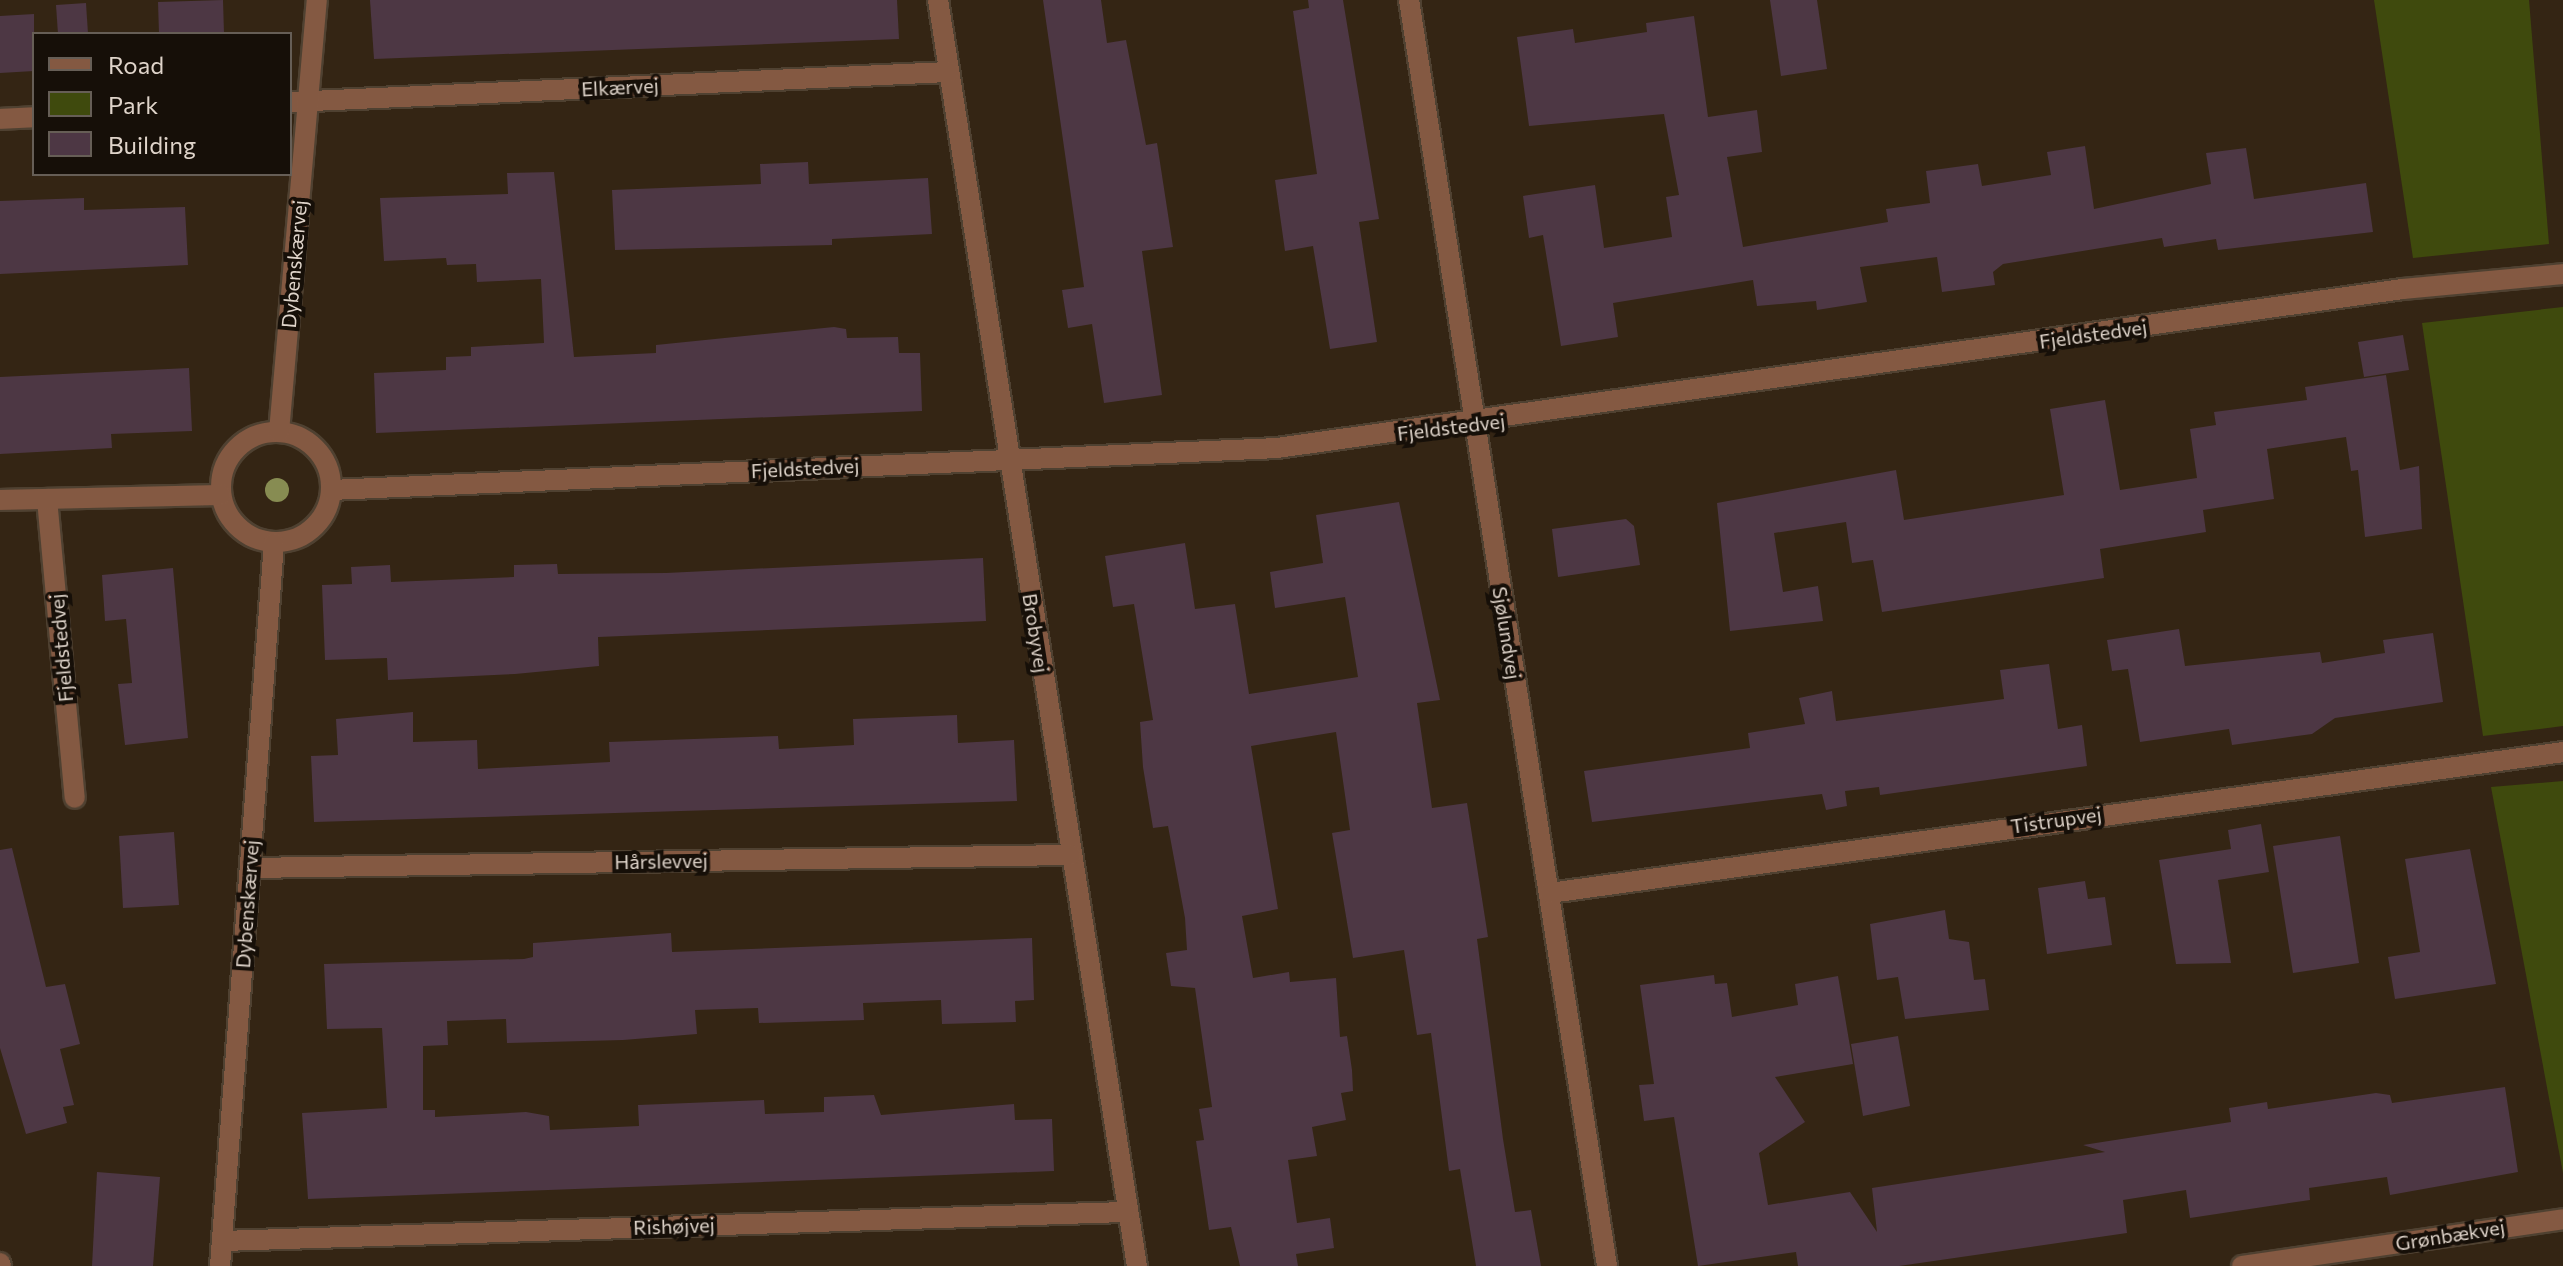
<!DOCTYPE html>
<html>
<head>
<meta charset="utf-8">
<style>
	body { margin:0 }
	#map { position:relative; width:2563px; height:1266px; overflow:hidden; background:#342514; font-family:Commissioner,sans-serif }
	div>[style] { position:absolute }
	.green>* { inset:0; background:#3f4a0d }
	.building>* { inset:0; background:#4d3744 }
	.roads { filter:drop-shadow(2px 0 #4f4131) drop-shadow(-2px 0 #4f4131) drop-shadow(0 2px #4f4131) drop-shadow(0 -2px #4f4131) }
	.minor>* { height:20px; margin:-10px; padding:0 10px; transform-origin:10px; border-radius:10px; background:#845942 }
	.minor>.ring { margin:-10px; padding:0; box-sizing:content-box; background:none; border:20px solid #845942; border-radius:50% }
	.trees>* { width:24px; height:24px; margin:-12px; border-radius:50%; background:#878c52 }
	span { translate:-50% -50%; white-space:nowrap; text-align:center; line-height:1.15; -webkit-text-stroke:8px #160f08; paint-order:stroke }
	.street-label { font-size:20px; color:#dfd4ca }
	.legend { position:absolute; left:32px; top:32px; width:260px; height:144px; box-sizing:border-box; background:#160f08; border:2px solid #665e56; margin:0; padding:10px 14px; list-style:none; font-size:24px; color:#dfd4ca }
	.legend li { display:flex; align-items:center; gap:16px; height:40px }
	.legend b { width:40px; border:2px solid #665e56 }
</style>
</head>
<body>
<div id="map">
	<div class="green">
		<div style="clip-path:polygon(2374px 0,2529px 0,2549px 244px,2413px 258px)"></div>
		<div style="clip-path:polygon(2563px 307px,2563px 726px,2483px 736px,2422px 323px)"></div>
		<div style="clip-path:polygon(2563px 781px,2563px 1173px,2491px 787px)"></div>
	</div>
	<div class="building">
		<div style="clip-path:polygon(223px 0,224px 34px,159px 34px,158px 2px)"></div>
		<div style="clip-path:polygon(370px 0,897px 0,899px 39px,374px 59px)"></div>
		<div style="clip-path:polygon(1043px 0,1101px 0,1107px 43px,1126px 40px,1146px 145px,1157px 143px,1173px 247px,1142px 251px,1162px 395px,1104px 403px,1092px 324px,1068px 328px,1062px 290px,1084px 287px)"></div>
		<div style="clip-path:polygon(1308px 0,1343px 0,1379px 219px,1359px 222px,1377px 342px,1330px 349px,1313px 246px,1285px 251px,1275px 180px,1317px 174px,1293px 11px,1309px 8px)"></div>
		<div style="clip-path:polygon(1770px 0,1817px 0,1827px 69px,1781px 76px)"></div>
		<div style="clip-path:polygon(86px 3px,88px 34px,58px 34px,56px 5px)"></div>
		<div style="clip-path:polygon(34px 14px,34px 71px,0 73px,0 16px)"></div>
		<div style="clip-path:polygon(1694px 16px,1708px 117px,1757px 110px,1762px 152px,1727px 157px,1743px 247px,1888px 222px,1886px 209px,1930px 203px,1926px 171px,1978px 164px,1982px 186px,2051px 175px,2047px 152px,2085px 146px,2094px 209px,2211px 184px,2206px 153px,2246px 148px,2254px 199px,2366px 183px,2373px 232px,2218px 250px,2216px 239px,2164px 247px,2162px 238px,2003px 264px,1993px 272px,1995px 285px,1942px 292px,1937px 257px,1860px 267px,1867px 302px,1817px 310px,1816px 301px,1757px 306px,1753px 280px,1613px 303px,1618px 337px,1561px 346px,1543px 235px,1529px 238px,1523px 196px,1595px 185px,1604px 248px,1672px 237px,1666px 197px,1679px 195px,1664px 114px,1529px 126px,1517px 37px,1573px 29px,1575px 43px,1647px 32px,1646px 23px)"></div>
		<div style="clip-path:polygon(808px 162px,809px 184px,928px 178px,932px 234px,832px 239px,832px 245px,615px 250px,612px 190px,761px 184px,760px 164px)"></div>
		<div style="clip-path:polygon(554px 172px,574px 357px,656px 353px,656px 345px,834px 327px,846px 329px,847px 338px,898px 337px,899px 353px,920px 353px,922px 411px,376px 433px,374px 373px,446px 370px,446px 357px,471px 356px,471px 347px,544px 343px,541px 279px,477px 282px,476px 264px,447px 265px,446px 258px,384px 261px,380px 198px,508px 194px,507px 173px)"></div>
		<div style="clip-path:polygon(84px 198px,84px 210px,185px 207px,188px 265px,0 274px,0 201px)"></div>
		<div style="clip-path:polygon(2403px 335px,2409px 370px,2364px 377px,2358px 342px)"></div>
		<div style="clip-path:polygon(189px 368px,192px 431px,111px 434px,112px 448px,0 454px,0 377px)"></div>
		<div style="clip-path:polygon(2386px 375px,2400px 470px,2419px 466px,2422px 529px,2365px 537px,2358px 470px,2351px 471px,2346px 437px,2267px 449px,2274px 499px,2203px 510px,2206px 532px,2100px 549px,2104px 578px,1882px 612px,1873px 560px,1852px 563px,1846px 522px,1774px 533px,1783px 592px,1818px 586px,1823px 621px,1730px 631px,1717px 503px,1896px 470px,1904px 520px,2064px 495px,2050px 409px,2105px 400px,2120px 490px,2197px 478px,2190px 429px,2216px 425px,2214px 412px,2307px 400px,2305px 387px)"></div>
		<div style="clip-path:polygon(1399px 502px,1440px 700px,1417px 703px,1432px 808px,1467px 803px,1488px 937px,1477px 939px,1503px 1139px,1515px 1212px,1531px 1210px,1541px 1266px,1476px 1266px,1460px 1169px,1449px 1171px,1431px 1033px,1417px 1035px,1404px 950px,1353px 958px,1332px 833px,1350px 830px,1336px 732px,1251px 746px,1278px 909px,1242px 916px,1253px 978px,1289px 972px,1290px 982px,1336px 978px,1340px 1037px,1347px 1036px,1352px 1070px,1353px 1091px,1341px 1093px,1346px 1120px,1312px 1127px,1317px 1156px,1288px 1160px,1297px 1223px,1330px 1218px,1334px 1248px,1296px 1254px,1298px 1266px,1240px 1266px,1231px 1227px,1209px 1230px,1196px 1141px,1204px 1140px,1199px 1109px,1212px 1107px,1195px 988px,1171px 986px,1166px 953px,1187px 950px,1185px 918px,1168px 826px,1153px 828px,1143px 767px,1140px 722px,1153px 720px,1134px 604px,1113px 607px,1105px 556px,1185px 543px,1195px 609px,1235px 604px,1249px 694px,1358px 677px,1345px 597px,1275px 608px,1270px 572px,1323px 563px,1316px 515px)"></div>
		<div style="clip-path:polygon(1626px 519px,1634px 526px,1640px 565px,1558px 577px,1552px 529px)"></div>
		<div style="clip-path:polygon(983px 558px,986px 621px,598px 637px,599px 666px,515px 674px,388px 680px,387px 658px,325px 660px,322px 585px,352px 584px,351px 567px,390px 565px,391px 582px,514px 577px,514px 565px,557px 564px,558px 574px,666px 573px)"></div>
		<div style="clip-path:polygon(173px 568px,188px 738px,125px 745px,118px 684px,132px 683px,126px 619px,105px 621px,102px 575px)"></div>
		<div style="clip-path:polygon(2179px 629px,2185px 666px,2320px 652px,2322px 663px,2385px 653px,2383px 640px,2433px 633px,2443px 702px,2335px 718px,2312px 734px,2232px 745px,2229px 729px,2140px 742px,2128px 669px,2112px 671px,2107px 640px)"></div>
		<div style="clip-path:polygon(2049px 664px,2058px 729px,2082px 725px,2087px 766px,1880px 795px,1879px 787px,1845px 791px,1847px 806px,1826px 810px,1822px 794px,1592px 822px,1584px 771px,1750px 748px,1748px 733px,1805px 724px,1799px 698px,1832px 691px,1836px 721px,2004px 699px,2000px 670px)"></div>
		<div style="clip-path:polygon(413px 712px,413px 742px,477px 740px,478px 769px,610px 762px,609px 742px,778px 736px,779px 749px,854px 745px,853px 719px,957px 715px,958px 743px,1014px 740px,1017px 801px,314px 822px,311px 756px,338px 755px,336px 719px)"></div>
		<div style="clip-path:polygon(2261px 824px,2269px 872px,2218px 880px,2231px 963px,2176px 964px,2159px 860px,2231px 849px,2228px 830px)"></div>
		<div style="clip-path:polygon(174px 832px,179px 905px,123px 908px,119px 836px)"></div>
		<div style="clip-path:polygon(2340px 836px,2359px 963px,2293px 973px,2273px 846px)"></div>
		<div style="clip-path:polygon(12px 848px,46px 987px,65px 984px,80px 1044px,60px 1049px,74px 1105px,63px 1107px,67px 1123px,26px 1134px,0 1048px,0 850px)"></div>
		<div style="clip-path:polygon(2470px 849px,2496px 984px,2395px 999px,2388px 957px,2420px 952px,2405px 859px)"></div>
		<div style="clip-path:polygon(2085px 881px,2088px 899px,2105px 897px,2112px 945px,2047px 954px,2038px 888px)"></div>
		<div style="clip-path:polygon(1945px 910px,1949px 939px,1969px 942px,1974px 980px,1985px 979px,1989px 1010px,1905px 1019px,1898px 977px,1877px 980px,1870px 924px)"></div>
		<div style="clip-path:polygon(671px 933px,672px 952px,1032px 938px,1034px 1000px,1015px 1001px,1016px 1022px,942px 1024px,941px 1000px,863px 1003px,864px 1020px,759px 1023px,758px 1008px,695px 1010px,697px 1034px,623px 1040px,507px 1043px,506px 1019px,447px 1021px,448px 1045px,423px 1046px,423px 1110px,435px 1110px,435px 1117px,526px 1112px,549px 1116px,550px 1130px,639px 1126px,638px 1105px,764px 1100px,765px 1114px,824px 1112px,824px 1097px,874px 1095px,881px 1115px,1014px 1104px,1015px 1120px,1052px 1119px,1054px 1171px,308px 1199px,302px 1113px,387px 1108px,382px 1028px,327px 1029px,324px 964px,524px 959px,533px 957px,533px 943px)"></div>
		<div style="clip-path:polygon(1714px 975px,1715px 984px,1727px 983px,1732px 1017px,1798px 1005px,1795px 984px,1838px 976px,1853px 1064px,1775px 1077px,1805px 1122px,1759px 1153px,1768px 1205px,1850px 1192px,1877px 1232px,1872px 1188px,2105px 1152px,2083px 1145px,2231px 1122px,2229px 1108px,2267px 1102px,2268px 1109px,2376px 1093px,2390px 1095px,2392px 1103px,2505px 1087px,2518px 1172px,2390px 1195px,2387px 1177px,2309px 1188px,2310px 1200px,2190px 1218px,2186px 1190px,2123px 1200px,2127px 1233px,1899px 1266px,1798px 1266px,1796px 1252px,1698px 1266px,1674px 1117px,1644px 1121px,1639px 1085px,1654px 1084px,1640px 985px)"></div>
		<div style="clip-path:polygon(1898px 1036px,1910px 1106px,1863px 1116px,1851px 1044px)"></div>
		<div style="clip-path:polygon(97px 1172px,160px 1177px,153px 1266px,92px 1266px)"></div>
	</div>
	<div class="roads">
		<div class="minor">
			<div style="left:938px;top:0;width:1282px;rotate:81.07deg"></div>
			<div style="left:1409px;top:0;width:1281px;rotate:81.11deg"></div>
			<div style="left:290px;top:102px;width:660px;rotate:-2.61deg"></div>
			<div style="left:0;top:119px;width:34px;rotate:-3deg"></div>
			<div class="ring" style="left:221px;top:432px;width:90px;height:90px"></div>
			<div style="left:279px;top:432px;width:434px;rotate:-85deg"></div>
			<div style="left:331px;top:490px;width:947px;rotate:-2.54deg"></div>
			<div style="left:1277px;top:448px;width:1136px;rotate:-8.04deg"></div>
			<div style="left:2402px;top:289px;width:162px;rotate:-5.3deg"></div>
			<div style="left:47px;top:499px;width:300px;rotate:84.7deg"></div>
			<div style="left:0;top:500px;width:221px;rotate:-1.3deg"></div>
			<div style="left:250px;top:868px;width:821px;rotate:-0.91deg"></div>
			<div style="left:1550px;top:893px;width:1023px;rotate:-7.92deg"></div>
			<div style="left:222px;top:1241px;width:904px;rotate:-1.84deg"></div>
			<div style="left:0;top:1263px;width:3px;rotate:72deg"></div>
			<div style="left:220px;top:1266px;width:725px;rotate:-85.73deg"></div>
			<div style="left:2242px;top:1266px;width:324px;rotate:-8.3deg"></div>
		</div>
	</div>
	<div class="trees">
		<div style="left:277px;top:490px"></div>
	</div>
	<div class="street-label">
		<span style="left:620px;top:87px;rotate:-3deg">Elkærvej</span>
		<span style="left:294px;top:264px;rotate:-85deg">Dybenskærvej</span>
		<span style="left:2093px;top:334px;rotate:-8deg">Fjeldstedvej</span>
		<span style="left:1451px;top:427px;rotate:-7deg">Fjeldstedvej</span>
		<span style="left:805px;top:468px;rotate:-3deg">Fjeldstedvej</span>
		<span style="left:1036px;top:633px;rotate:81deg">Brobyvej</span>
		<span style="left:1507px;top:633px;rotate:81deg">Sjølundvej</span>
		<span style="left:61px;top:648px;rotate:-95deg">Fjeldstedvej</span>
		<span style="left:2056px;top:820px;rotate:-8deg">Tistrupvej</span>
		<span style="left:661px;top:861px;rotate:-1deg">Hårslevvej</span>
		<span style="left:247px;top:904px;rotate:-86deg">Dybenskærvej</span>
		<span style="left:674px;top:1226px;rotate:-2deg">Rishøjvej</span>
		<span style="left:2450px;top:1235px;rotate:-9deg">Grønbækvej</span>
	</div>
	<ul class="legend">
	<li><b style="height:10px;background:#845942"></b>Road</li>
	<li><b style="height:22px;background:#3f4a0d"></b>Park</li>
	<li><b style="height:22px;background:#4d3744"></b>Building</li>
	</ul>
</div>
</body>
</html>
